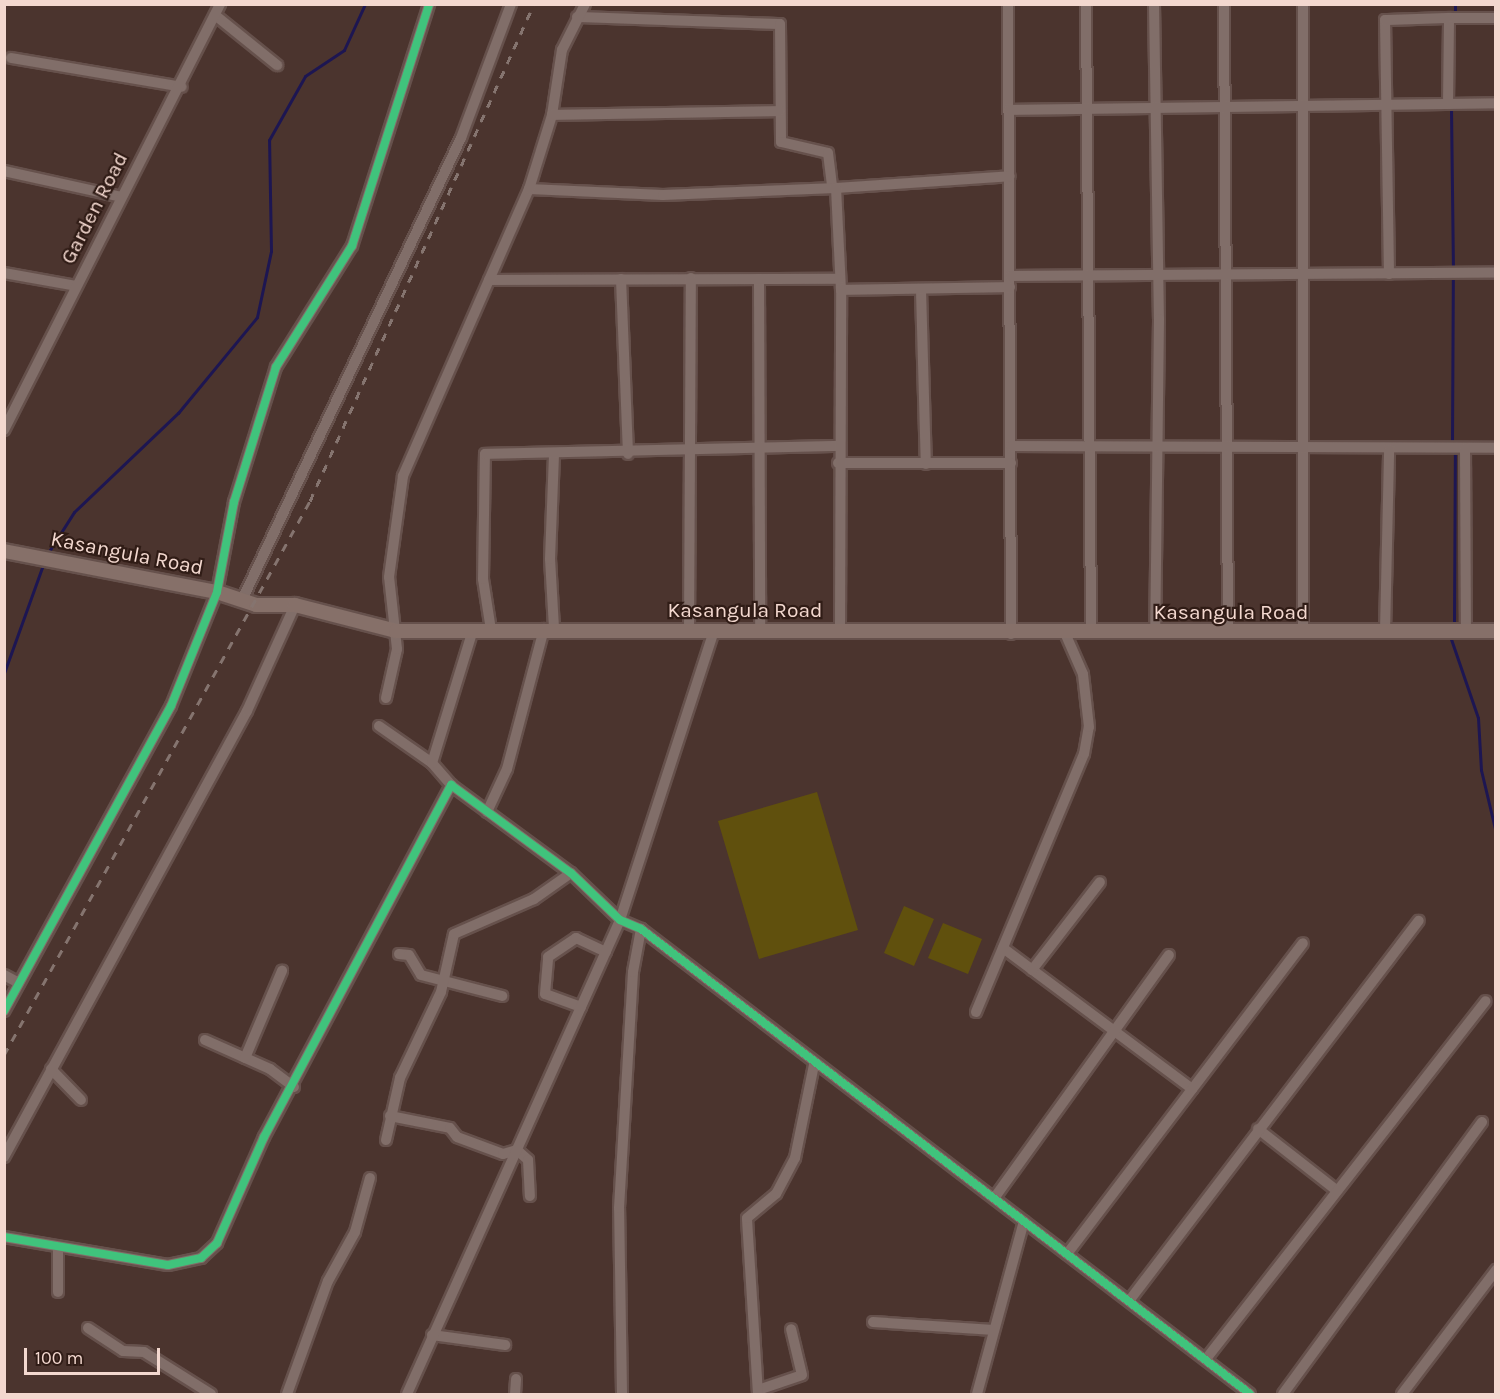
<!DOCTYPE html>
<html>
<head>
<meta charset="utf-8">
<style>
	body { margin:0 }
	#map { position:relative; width:1500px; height:1399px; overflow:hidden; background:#4b342e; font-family:Karla,sans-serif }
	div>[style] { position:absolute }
	.green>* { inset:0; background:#60500d }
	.stream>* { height:3px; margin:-1.5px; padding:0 1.5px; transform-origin:1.5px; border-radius:1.5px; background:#1d1652 }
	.roads { filter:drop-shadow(2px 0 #66514c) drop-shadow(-2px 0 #66514c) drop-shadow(0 2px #66514c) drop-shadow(0 -2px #66514c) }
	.minor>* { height:10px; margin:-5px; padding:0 5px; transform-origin:5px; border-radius:5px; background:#816e69 }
	.major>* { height:14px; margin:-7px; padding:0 7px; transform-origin:7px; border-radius:7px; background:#867069 }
	.rail>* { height:3px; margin-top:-1.5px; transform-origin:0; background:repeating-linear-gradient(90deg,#85746f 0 8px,transparent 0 16px) }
	.cycleway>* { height:8px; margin:-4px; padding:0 4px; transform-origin:4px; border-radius:4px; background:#40c37c }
	span { translate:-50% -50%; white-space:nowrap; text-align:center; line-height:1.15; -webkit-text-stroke:4.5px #301c16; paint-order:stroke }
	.street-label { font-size:21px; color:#f3d8cf }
	.frame { position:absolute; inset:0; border:6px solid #f3d8cf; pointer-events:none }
	.scale { position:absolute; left:24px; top:1348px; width:136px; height:27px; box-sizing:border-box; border:3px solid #f3d8cf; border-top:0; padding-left:8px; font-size:18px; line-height:21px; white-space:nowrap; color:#f3d8cf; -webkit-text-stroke:4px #301c16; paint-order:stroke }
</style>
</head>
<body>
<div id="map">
	<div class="green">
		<div style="clip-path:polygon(817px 792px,858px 930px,759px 959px,718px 821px)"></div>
		<div style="clip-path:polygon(904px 906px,934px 919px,914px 966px,884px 953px)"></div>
		<div style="clip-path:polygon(943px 923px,982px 939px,968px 974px,928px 958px)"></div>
	</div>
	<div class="stream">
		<div style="left:1455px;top:14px;width:10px;rotate:-90deg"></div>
		<div style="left:1451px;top:108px;width:163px;rotate:89.3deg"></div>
		<div style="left:1452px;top:442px;width:164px;rotate:-89.7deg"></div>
		<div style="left:46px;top:556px;width:52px;rotate:-57.5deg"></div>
		<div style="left:74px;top:512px;width:144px;rotate:-43.6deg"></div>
		<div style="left:178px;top:413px;width:124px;rotate:-50.5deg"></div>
		<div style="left:257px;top:317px;width:67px;rotate:-78deg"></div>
		<div style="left:271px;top:251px;width:111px;rotate:-91deg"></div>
		<div style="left:269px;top:140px;width:73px;rotate:-60.6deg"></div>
		<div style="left:305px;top:76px;width:47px;rotate:-33.7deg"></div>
		<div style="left:344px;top:50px;width:51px;rotate:-65.5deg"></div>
		<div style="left:1454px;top:623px;width:169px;rotate:-89.7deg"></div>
		<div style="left:1451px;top:639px;width:83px;rotate:71.1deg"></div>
		<div style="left:1478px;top:718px;width:52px;rotate:86.7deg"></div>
		<div style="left:1481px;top:770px;width:65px;rotate:76.6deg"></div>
		<div style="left:4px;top:673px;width:118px;rotate:-70.2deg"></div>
	</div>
	<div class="roads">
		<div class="minor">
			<div style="left:1008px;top:4px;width:630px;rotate:89.73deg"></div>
			<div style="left:1086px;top:4px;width:629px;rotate:89.54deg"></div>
			<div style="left:1154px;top:4px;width:315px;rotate:89.1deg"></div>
			<div style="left:1159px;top:319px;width:314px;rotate:90.7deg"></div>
			<div style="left:1224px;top:4px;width:629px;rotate:89.64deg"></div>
			<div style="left:1303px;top:4px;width:628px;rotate:90deg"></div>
			<div style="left:215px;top:15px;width:80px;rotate:38.9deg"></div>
			<div style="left:577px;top:17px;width:203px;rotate:2deg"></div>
			<div style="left:780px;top:24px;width:118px;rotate:89.5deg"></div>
			<div style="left:781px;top:142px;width:48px;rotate:13.2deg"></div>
			<div style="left:828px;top:153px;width:35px;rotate:83deg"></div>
			<div style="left:11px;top:58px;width:173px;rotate:9.6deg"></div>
			<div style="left:1448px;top:104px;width:86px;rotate:-89.3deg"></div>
			<div style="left:1449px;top:18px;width:47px"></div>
			<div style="left:1009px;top:110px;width:487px;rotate:-0.8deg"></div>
			<div style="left:552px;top:115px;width:66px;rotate:-81.3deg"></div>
			<div style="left:562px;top:50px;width:51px;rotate:-63.4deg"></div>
			<div style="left:4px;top:171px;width:120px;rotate:12.5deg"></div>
			<div style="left:836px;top:188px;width:174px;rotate:-3.9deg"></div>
			<div style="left:529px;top:189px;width:134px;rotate:2.6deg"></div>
			<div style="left:663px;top:195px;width:173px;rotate:-2.3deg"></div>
			<div style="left:836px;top:188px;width:102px;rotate:87.2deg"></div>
			<div style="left:4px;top:273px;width:73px;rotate:10.2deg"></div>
			<div style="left:1389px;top:274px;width:254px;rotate:-90.9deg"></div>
			<div style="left:1385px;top:20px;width:64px;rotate:-1.8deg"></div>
			<div style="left:1010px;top:276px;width:486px;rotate:-0.4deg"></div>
			<div style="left:621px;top:279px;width:175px;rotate:87.7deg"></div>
			<div style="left:759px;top:279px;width:350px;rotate:89.8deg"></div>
			<div style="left:489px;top:280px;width:351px;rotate:-0.2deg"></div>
			<div style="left:921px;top:290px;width:174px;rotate:88.4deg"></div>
			<div style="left:4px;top:430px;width:478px;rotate:-63.1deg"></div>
			<div style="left:1011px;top:446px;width:485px;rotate:0.2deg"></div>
			<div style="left:1465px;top:448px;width:183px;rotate:89.7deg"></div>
			<div style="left:838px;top:463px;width:173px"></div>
			<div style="left:242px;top:600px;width:511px;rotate:-64.64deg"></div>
			<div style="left:461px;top:138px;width:143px;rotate:-69.5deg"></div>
			<div style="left:554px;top:628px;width:69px;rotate:-93.3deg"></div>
			<div style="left:550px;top:559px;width:105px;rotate:-87.8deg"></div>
			<div style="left:491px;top:630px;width:52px;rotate:-98.9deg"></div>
			<div style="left:483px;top:579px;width:125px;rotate:-89.1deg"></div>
			<div style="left:485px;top:454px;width:354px;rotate:-1.3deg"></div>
			<div style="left:840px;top:631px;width:341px;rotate:-89.8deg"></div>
			<div style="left:841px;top:290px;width:169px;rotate:-1deg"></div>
			<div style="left:689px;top:632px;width:354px;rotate:-89.7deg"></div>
			<div style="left:1385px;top:632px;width:183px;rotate:-88.7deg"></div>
			<div style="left:386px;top:698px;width:50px;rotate:-77.3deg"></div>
			<div style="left:397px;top:649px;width:72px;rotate:-96.3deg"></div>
			<div style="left:389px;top:577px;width:102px;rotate:-82.1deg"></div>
			<div style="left:403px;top:476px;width:313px;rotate:-66.3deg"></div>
			<div style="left:529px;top:189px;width:77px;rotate:-72.7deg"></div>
			<div style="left:552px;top:115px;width:228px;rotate:-1deg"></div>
			<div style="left:379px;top:726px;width:65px;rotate:34.9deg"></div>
			<div style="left:432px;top:763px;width:29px;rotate:49deg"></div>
			<div style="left:432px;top:763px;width:139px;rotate:-72.9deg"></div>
			<div style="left:487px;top:812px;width:47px;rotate:-65.1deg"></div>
			<div style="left:507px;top:769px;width:145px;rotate:-75.2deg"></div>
			<div style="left:1003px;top:948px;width:236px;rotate:36.7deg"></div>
			<div style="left:399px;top:954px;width:10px;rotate:6deg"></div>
			<div style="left:409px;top:955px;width:23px;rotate:59deg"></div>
			<div style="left:421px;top:975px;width:84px;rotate:14.5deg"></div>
			<div style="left:1032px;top:970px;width:111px;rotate:-52.3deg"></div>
			<div style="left:4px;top:975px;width:17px;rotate:28deg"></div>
			<div style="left:581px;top:1007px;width:38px;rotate:-160deg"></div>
			<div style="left:545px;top:994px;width:37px;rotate:-85deg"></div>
			<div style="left:548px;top:957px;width:34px;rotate:-34deg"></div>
			<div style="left:576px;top:938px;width:33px;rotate:25deg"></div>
			<div style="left:4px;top:1011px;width:348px;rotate:-61.3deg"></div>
			<div style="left:171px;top:706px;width:123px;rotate:-68deg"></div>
			<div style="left:217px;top:592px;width:92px;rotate:-79.3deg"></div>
			<div style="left:234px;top:502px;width:141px;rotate:-72.7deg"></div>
			<div style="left:276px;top:367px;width:143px;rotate:-57.9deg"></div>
			<div style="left:352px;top:246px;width:254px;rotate:-72.3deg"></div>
			<div style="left:976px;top:1012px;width:280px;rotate:-67.3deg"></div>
			<div style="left:1084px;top:754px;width:27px;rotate:-80deg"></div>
			<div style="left:1089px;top:727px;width:53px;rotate:-96.5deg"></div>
			<div style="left:1083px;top:674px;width:45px;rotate:-113.7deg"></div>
			<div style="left:205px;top:1040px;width:71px;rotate:24deg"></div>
			<div style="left:270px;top:1069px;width:30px;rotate:37deg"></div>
			<div style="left:245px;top:1058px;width:95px;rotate:-67deg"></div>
			<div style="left:51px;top:1069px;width:43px;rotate:45.9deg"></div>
			<div style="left:390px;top:1116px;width:61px;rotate:11.3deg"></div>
			<div style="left:450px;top:1128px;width:11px;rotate:52deg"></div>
			<div style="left:457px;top:1137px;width:49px;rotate:20.3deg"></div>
			<div style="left:503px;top:1154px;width:15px;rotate:-16deg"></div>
			<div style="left:517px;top:1150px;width:15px;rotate:42deg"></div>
			<div style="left:528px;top:1160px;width:36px;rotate:87deg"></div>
			<div style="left:1258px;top:1129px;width:99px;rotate:38deg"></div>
			<div style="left:386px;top:1140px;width:64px;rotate:-77.3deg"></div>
			<div style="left:400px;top:1078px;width:95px;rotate:-64.5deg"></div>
			<div style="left:441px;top:992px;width:59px;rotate:-77.4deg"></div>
			<div style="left:454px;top:934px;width:87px;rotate:-23.6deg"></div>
			<div style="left:534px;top:899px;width:45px;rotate:-35.1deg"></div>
			<div style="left:4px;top:1157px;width:508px;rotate:-61.42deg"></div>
			<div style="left:247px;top:711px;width:116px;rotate:-65.6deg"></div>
			<div style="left:995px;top:1197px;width:298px;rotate:-54.3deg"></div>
			<div style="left:4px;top:1237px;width:166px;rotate:9.7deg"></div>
			<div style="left:168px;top:1265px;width:34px;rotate:-12deg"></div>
			<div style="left:201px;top:1258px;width:22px;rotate:-43deg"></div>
			<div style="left:217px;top:1243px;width:116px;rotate:-66.1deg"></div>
			<div style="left:264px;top:1137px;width:399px;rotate:-62deg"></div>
			<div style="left:451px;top:785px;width:149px;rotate:36.3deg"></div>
			<div style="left:571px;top:873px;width:68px;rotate:43.8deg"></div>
			<div style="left:620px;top:920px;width:23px;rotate:23deg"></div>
			<div style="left:641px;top:929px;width:766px;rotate:37.36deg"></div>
			<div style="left:58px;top:1250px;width:42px;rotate:90deg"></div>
			<div style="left:1067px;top:1254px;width:390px;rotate:-52.8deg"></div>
			<div style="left:1129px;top:1301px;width:478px;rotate:-52.7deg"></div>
			<div style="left:873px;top:1322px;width:121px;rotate:3.8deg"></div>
			<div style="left:88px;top:1328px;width:42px;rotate:33.3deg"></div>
			<div style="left:123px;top:1351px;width:21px;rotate:3deg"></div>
			<div style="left:144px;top:1352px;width:79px;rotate:32.1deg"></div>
			<div style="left:432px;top:1335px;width:74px;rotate:7.8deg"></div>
			<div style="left:1206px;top:1359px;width:454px;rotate:-52deg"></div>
			<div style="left:758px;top:1390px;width:46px;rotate:-18.8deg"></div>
			<div style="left:802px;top:1375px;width:47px;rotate:-103.4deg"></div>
			<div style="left:287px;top:1394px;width:120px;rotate:-70.1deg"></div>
			<div style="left:328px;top:1281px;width:56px;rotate:-61.1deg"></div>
			<div style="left:355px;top:1232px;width:56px;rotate:-74.5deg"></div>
			<div style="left:407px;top:1394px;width:520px;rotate:-65.8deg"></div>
			<div style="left:620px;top:920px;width:301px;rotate:-72deg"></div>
			<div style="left:515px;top:1394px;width:15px;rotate:-86deg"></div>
			<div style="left:622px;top:1394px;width:186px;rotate:-90.9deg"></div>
			<div style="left:619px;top:1208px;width:236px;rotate:-86.6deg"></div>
			<div style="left:633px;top:972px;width:44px;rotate:-79.5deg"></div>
			<div style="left:758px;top:1394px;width:176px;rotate:-93.6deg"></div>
			<div style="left:747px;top:1218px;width:38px;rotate:-40deg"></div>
			<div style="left:776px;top:1194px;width:41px;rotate:-62.2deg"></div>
			<div style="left:795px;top:1158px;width:95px;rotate:-78.5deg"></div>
			<div style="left:977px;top:1394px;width:179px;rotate:-74.8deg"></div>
			<div style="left:1283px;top:1394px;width:337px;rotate:-53.8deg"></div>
			<div style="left:1402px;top:1394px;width:156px;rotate:-52.8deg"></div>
		</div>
		<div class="major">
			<div style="left:4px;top:551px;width:217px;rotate:10.9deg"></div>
			<div style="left:217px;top:592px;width:41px;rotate:18.4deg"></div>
			<div style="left:256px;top:605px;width:39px"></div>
			<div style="left:295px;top:605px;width:104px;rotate:14.4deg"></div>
			<div style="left:396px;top:631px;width:1100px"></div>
		</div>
	</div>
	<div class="rail">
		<div style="left:4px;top:1055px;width:633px;rotate:-61.09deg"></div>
		<div style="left:310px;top:501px;width:545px;rotate:-65.74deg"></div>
	</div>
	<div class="cycleway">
		<div style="left:4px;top:1011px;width:348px;rotate:-61.3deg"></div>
		<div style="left:171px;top:706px;width:123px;rotate:-68deg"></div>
		<div style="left:217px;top:592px;width:92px;rotate:-79.3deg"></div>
		<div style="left:234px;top:502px;width:141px;rotate:-72.7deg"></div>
		<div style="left:276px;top:367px;width:143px;rotate:-57.9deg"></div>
		<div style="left:352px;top:246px;width:254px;rotate:-72.3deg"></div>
		<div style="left:4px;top:1237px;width:166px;rotate:9.7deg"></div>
		<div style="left:168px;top:1265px;width:34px;rotate:-12deg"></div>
		<div style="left:201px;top:1258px;width:22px;rotate:-43deg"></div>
		<div style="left:217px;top:1243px;width:116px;rotate:-66.1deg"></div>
		<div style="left:264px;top:1137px;width:399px;rotate:-62deg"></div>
		<div style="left:451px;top:785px;width:149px;rotate:36.3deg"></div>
		<div style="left:571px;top:873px;width:68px;rotate:43.8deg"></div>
		<div style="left:620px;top:920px;width:23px;rotate:23deg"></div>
		<div style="left:641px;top:929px;width:766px;rotate:37.36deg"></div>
	</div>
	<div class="street-label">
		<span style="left:94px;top:208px;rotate:-63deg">Garden Road</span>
		<span style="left:127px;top:553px;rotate:11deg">Kasangula Road</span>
		<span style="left:745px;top:610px">Kasangula Road</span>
		<span style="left:1231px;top:612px">Kasangula Road</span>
	</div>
	<div class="frame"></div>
	<div class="scale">100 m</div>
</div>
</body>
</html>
